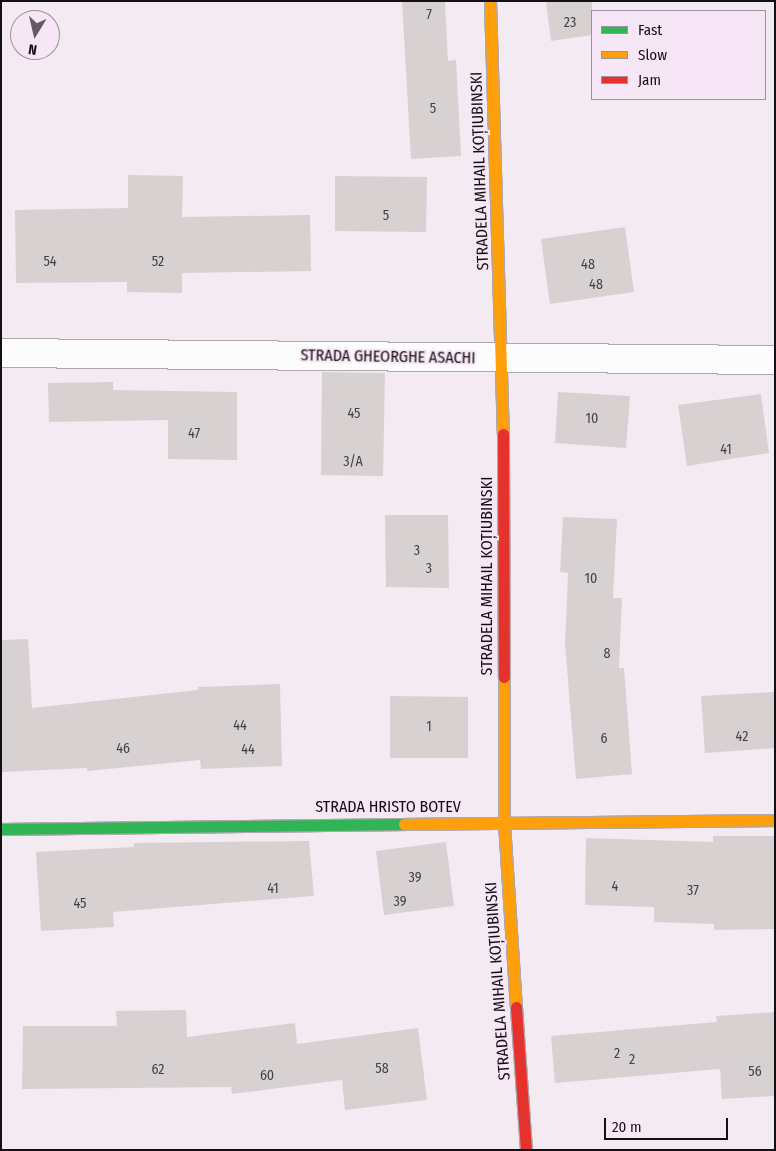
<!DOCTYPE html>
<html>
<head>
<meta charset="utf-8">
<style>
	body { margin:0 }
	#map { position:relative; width:776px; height:1151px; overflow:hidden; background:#f4eaf2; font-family:"Fira Sans Condensed",sans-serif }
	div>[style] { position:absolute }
	.building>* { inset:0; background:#d8d1d2 }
	.roads { filter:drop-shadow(1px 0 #aea7ad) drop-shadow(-1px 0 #aea7ad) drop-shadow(0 1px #aea7ad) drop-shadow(0 -1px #aea7ad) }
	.street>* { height:28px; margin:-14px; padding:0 14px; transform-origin:14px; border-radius:14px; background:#fdfcfd }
	.fast>* { height:11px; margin:-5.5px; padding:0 5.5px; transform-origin:5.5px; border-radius:5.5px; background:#30b455 }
	.slow>* { height:11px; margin:-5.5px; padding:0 5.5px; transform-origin:5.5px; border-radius:5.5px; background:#ff9f0a }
	.jam>* { height:11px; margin:-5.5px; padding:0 5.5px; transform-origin:5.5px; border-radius:5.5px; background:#e5322d }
	span { translate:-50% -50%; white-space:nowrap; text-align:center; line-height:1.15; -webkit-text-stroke:4px #f7e7f6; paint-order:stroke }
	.number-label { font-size:14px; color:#454044 }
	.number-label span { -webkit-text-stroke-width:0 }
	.street-label { font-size:16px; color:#140f14 }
	.frame { position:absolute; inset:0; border:2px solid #140f14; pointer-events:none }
	.legend { position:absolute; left:591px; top:10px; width:175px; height:90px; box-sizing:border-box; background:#f7e7f6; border:1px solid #9c919c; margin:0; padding:6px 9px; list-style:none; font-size:15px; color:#140f14 }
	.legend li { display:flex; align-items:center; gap:10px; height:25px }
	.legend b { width:25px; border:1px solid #9c919c }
	.north { position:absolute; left:10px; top:10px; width:50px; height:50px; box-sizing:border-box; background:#f7e7f6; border:1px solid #9c919c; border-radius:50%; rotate:189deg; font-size:14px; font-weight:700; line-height:20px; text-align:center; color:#140f14 }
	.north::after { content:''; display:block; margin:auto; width:18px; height:22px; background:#625c62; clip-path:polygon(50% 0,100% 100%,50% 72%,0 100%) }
	.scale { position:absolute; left:604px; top:1118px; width:124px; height:22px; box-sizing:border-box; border:2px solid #140f14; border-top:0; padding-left:6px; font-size:15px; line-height:18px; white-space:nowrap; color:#140f14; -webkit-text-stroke:4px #f7e7f6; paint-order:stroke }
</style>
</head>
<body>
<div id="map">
	<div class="building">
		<div style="clip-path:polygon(402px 1px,445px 1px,448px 61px,456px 60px,461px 156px,411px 159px)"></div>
		<div style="clip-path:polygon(546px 1px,592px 1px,592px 35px,551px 41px)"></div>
		<div style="clip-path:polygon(128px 175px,183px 176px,182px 217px,310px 215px,311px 271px,182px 273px,182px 293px,127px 292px,127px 282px,16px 283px,15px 210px,128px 208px)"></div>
		<div style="clip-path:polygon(335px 176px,427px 177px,426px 232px,335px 231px)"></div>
		<div style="clip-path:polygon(625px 227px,634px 292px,550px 304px,541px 239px)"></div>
		<div style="clip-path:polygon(322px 372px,385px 373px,383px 476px,321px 475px)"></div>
		<div style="clip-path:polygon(113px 382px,113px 390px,237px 392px,237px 460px,168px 459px,168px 420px,49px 422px,48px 383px)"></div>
		<div style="clip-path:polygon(558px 392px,630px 396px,626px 448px,555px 443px)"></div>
		<div style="clip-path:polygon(761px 394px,769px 453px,687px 466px,678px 405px)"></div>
		<div style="clip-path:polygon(385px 515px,448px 515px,449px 588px,386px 587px)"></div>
		<div style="clip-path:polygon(563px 517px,617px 519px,613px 598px,622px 598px,619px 668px,624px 668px,632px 774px,576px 779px,565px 644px,568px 573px,560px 572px)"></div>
		<div style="clip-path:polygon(28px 639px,32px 708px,198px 690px,198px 687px,280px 684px,282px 766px,201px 769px,200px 760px,87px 771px,87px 768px,1px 772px,1px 640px)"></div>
		<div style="clip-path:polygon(775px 692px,775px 748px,705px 753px,701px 696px)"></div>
		<div style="clip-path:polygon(390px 696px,468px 697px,468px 758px,390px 758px)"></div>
		<div style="clip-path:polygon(713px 836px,775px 836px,775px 929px,714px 930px,714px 924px,654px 922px,654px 907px,585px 905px,586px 838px,713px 842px)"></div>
		<div style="clip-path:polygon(309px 841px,314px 896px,113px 912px,114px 927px,41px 931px,36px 852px,134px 847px,134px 843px)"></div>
		<div style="clip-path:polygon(446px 842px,454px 906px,384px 915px,376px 851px)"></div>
		<div style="clip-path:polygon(186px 1010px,187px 1037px,295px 1023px,297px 1044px,418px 1028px,427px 1100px,345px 1110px,342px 1080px,232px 1094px,231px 1087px,22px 1089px,23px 1026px,117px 1026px,116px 1011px)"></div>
		<div style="clip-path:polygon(775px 1012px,775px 1096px,722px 1099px,720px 1069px,555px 1083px,551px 1036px,717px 1022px,716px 1016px)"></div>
	</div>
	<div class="roads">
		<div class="street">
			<div style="left:1px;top:353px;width:774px;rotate:0.52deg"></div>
		</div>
		<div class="fast">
			<div style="left:1px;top:829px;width:403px;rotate:-0.7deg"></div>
		</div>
		<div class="slow">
			<div style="left:490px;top:1px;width:433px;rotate:88.3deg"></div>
			<div style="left:504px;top:677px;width:146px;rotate:90deg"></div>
			<div style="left:504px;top:823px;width:184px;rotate:86.3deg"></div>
			<div style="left:404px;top:824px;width:371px;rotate:-0.6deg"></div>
		</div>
		<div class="jam">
			<div style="left:503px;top:434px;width:243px;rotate:89.8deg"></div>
			<div style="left:516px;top:1007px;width:143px;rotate:86deg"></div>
		</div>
	</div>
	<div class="number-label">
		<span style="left:429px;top:15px">7</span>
		<span style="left:570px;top:23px">23</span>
		<span style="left:433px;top:109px">5</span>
		<span style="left:386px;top:216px">5</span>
		<span style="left:50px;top:262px">54</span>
		<span style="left:158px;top:262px">52</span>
		<span style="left:588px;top:265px">48</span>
		<span style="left:596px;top:285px">48</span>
		<span style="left:354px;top:414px">45</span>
		<span style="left:592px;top:419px">10</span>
		<span style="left:194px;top:434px">47</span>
		<span style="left:726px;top:450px">41</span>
		<span style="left:353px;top:462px">3/A</span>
		<span style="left:417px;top:551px">3</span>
		<span style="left:429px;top:569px">3</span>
		<span style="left:591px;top:579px">10</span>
		<span style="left:607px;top:654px">8</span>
		<span style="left:240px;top:726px">44</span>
		<span style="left:429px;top:727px">1</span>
		<span style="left:742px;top:737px">42</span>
		<span style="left:604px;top:739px">6</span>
		<span style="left:123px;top:749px">46</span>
		<span style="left:248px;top:750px">44</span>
		<span style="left:415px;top:878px">39</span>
		<span style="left:615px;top:887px">4</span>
		<span style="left:273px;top:889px">41</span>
		<span style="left:693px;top:891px">37</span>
		<span style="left:400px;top:902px">39</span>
		<span style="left:80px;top:904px">45</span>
		<span style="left:617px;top:1054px">2</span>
		<span style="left:632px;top:1060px">2</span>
		<span style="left:382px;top:1069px">58</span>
		<span style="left:158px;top:1070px">62</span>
		<span style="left:755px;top:1072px">56</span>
		<span style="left:267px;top:1076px">60</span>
	</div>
	<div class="street-label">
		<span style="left:480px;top:171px;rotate:-92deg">STRADELA MIHAIL KOȚIUBINSKI</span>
		<span style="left:388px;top:357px;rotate:1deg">STRADA GHEORGHE ASACHI</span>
		<span style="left:487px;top:576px;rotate:-90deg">STRADELA MIHAIL KOȚIUBINSKI</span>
		<span style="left:388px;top:807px">STRADA HRISTO BOTEV</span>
		<span style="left:498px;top:981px;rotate:-94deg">STRADELA MIHAIL KOȚIUBINSKI</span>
	</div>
	<div class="frame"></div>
	<ul class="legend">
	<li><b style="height:6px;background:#30b455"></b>Fast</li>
	<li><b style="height:6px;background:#ff9f0a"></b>Slow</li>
	<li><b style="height:6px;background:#e5322d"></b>Jam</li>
	</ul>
	<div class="north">N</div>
	<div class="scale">20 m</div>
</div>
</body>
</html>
